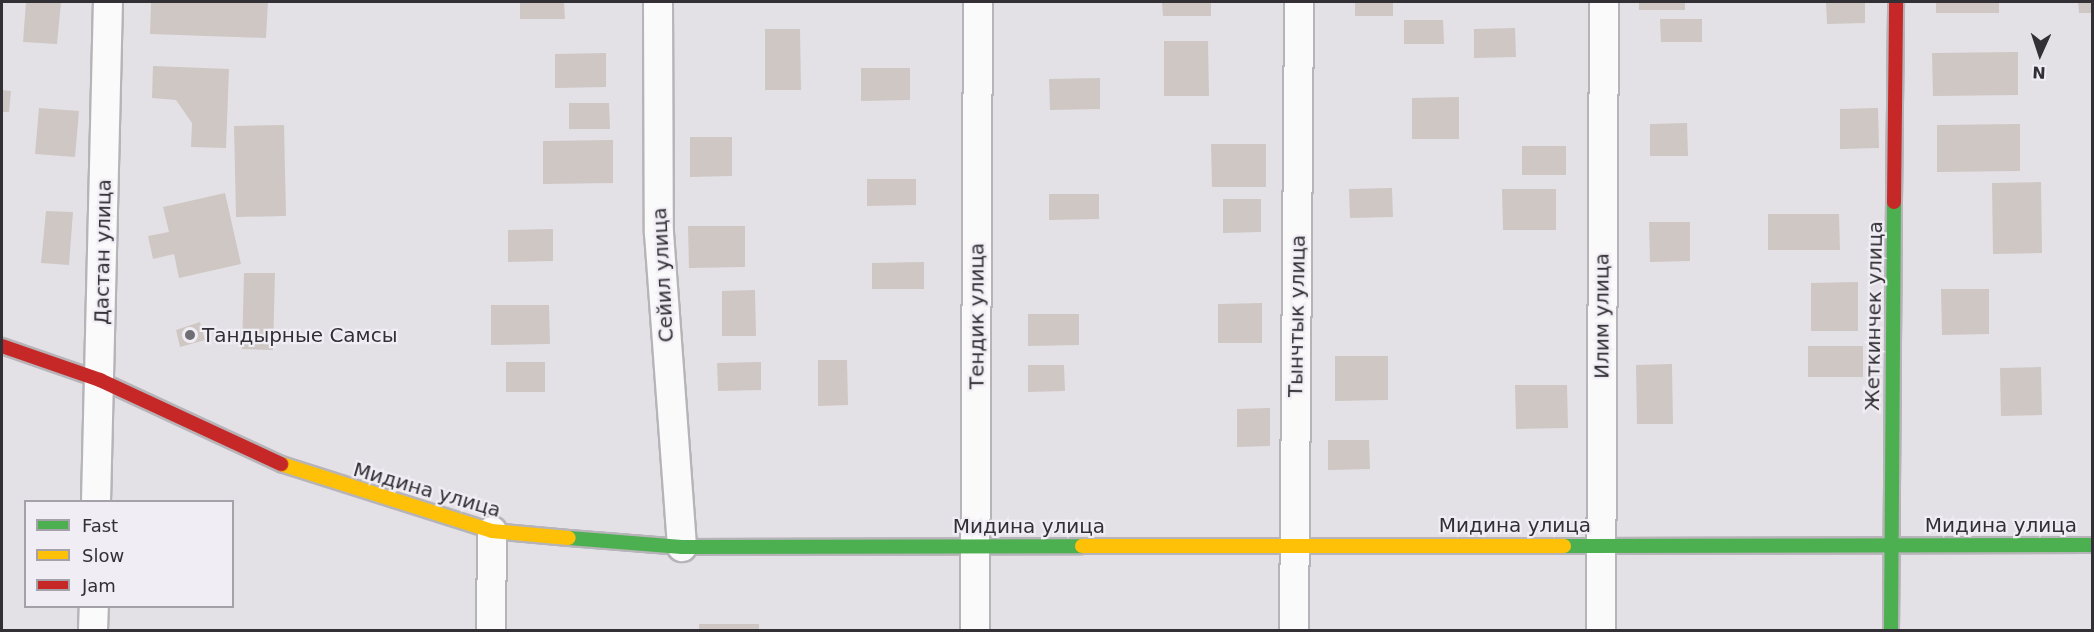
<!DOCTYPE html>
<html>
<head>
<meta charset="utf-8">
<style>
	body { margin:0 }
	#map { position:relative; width:2094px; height:632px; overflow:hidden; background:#e4e1e6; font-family:"DejaVu Sans",sans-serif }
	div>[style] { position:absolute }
	.building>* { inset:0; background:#cec7c3 }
	.roads { filter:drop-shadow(2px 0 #b6b4b8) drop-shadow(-2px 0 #b6b4b8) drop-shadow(0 2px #b6b4b8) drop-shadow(0 -2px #b6b4b8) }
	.street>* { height:28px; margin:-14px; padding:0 14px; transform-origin:14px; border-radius:14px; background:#fbfafb }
	.fast>* { height:14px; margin:-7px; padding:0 7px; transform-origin:7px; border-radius:7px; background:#4caf50 }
	.slow>* { height:14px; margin:-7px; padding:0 7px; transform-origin:7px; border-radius:7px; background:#ffc107 }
	.jam>* { height:14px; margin:-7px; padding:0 7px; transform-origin:7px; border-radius:7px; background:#c62828 }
	.dots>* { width:16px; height:16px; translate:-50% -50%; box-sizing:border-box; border:3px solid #f1edf5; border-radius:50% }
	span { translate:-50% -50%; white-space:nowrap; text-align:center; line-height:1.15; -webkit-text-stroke:4.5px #f1edf5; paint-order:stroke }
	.street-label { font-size:20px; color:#323034 }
	.poi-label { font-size:20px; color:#323034 }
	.left { translate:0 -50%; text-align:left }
	.frame { position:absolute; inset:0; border:3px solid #323034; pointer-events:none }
	.legend { position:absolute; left:24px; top:500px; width:210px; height:108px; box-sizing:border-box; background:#f1edf5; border:2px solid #a5a1a8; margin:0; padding:8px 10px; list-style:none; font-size:18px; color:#323034 }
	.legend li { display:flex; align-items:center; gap:12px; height:30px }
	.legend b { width:30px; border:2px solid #a5a1a8 }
	.north { position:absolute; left:2010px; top:24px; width:60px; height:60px; -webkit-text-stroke:4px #f1edf5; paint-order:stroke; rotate:183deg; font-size:16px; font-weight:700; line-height:24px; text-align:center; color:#323034 }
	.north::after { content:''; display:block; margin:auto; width:21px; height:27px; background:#323034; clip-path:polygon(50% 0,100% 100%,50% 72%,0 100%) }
</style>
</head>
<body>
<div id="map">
	<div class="building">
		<div style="clip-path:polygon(26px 2px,61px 2px,57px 44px,23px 42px)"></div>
		<div style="clip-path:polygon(151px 2px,268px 2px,266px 38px,150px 34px)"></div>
		<div style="clip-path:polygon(520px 2px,564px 2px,565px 19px,520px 19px)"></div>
		<div style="clip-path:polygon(1162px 2px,1211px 2px,1211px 16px,1163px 16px)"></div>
		<div style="clip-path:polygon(1355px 2px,1393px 2px,1393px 16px,1355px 16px)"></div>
		<div style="clip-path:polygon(1639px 2px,1685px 2px,1685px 10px,1639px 10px)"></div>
		<div style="clip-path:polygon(1826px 2px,1865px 2px,1865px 23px,1827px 24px)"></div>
		<div style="clip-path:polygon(1936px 2px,1999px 2px,1999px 13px,1936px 13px)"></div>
		<div style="clip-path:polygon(2078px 2px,2092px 2px,2092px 13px,2079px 13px)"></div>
		<div style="clip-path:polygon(1660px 19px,1702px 19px,1702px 42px,1661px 42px)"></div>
		<div style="clip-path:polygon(1404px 20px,1443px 20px,1444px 44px,1404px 44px)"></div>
		<div style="clip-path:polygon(1515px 28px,1516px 57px,1474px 58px,1474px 29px)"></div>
		<div style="clip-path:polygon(765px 29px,800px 29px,801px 90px,765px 90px)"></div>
		<div style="clip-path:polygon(1164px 41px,1208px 41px,1209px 96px,1164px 96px)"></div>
		<div style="clip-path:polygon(2018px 52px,2018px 95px,1933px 96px,1932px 53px)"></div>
		<div style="clip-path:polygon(606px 53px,606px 87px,555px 88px,555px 54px)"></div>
		<div style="clip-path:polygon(153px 66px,229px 69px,226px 148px,191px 147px,192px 123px,176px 100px,152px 98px)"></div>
		<div style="clip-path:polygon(861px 68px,910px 68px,910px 100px,861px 101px)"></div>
		<div style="clip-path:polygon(1100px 78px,1100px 109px,1050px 110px,1049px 79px)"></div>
		<div style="clip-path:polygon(2px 90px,11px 91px,9px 112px,2px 112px)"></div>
		<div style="clip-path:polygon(1459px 97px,1459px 139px,1412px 139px,1412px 98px)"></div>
		<div style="clip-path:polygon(569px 103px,609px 103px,610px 129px,569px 129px)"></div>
		<div style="clip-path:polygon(39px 108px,79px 111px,75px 157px,35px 154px)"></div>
		<div style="clip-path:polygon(1878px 108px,1879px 148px,1840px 149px,1840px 109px)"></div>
		<div style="clip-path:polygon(1687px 123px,1688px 156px,1650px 156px,1650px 124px)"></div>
		<div style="clip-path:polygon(2020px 124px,2020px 171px,1937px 172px,1937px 125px)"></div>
		<div style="clip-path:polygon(284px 125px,286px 216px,236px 217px,234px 126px)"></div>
		<div style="clip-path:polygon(690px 137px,732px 137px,732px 176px,690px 177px)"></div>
		<div style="clip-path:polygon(613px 140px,613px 183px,543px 184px,543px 141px)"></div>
		<div style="clip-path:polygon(1211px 144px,1266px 144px,1266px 187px,1212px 187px)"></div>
		<div style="clip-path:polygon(1522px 146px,1566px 146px,1566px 175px,1522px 175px)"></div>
		<div style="clip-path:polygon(867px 179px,916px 179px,916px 205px,867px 206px)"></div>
		<div style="clip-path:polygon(2041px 182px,2042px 253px,1993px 254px,1992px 183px)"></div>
		<div style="clip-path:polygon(1392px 188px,1393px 217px,1350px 218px,1349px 189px)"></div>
		<div style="clip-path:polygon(1502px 189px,1556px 189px,1556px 230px,1503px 230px)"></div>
		<div style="clip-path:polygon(225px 193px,241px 264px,179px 278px,174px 254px,153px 259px,148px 236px,169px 232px,163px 207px)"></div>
		<div style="clip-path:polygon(1049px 194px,1099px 194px,1099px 219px,1049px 220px)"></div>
		<div style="clip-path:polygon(1223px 199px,1261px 199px,1261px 232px,1223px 233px)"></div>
		<div style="clip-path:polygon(46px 211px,73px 212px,69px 265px,41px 263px)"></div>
		<div style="clip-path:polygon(1768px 214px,1839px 214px,1840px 250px,1768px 250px)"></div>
		<div style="clip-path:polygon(1649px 222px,1690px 222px,1690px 261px,1650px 262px)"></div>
		<div style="clip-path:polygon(688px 226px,745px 226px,745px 267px,689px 268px)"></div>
		<div style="clip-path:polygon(553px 229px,553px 261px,508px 262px,508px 230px)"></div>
		<div style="clip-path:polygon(924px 262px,924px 289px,872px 289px,872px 263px)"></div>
		<div style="clip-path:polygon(244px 273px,275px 273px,273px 350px,242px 349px)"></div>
		<div style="clip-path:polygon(1858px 282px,1858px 331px,1811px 331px,1811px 283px)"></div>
		<div style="clip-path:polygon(1941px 289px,1989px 289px,1989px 334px,1942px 335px)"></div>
		<div style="clip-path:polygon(755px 290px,756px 336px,722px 336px,722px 291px)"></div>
		<div style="clip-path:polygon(1262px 303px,1262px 343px,1218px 343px,1218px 304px)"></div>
		<div style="clip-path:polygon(491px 305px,549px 305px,550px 344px,491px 345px)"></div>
		<div style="clip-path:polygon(1028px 314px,1079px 314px,1079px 345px,1028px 346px)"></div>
		<div style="clip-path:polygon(200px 322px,205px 340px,180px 347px,176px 330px)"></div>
		<div style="clip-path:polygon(1808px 346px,1863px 346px,1863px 377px,1808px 377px)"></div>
		<div style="clip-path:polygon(1335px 356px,1388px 356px,1388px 400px,1335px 401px)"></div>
		<div style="clip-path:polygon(818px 360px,847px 360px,848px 405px,818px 406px)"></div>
		<div style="clip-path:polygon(506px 362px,545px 362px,545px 392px,506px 392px)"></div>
		<div style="clip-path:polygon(761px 362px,761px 390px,718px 391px,717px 363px)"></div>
		<div style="clip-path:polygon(1672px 364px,1673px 424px,1637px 424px,1636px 365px)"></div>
		<div style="clip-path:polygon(1028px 365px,1064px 365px,1065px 391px,1028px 392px)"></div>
		<div style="clip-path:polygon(2041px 367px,2042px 415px,2001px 416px,2000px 368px)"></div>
		<div style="clip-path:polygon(1515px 385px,1567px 385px,1568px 428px,1516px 429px)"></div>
		<div style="clip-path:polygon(1270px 408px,1270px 446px,1237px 447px,1237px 409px)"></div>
		<div style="clip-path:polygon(1328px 440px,1369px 440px,1370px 469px,1328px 470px)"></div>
		<div style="clip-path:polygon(699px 624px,759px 624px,759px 630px,699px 630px)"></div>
	</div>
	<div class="roads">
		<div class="street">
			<div style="left:658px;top:2px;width:231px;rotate:89.8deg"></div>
			<div style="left:659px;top:233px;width:315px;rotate:85.8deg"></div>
			<div style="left:96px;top:502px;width:500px;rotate:-88.63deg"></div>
			<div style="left:93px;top:630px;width:24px;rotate:-88deg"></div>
			<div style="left:491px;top:630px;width:99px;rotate:-89.4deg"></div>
			<div style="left:975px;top:630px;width:628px;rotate:-89.73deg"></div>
			<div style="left:1294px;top:630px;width:628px;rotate:-89.54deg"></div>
			<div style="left:1601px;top:630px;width:628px;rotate:-89.73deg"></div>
		</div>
		<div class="fast">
			<div style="left:569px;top:538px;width:113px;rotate:4.6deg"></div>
			<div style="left:682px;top:547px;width:400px;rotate:-0.1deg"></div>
			<div style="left:1564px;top:546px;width:528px;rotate:-0.11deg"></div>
			<div style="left:1891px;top:630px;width:428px;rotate:-89.6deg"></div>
		</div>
		<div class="slow">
			<div style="left:281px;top:464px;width:221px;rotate:17.6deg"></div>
			<div style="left:492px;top:531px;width:77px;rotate:5.2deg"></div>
			<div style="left:1082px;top:546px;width:482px"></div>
		</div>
		<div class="jam">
			<div style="left:1894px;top:202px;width:200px;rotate:-89.4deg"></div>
			<div style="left:2px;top:346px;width:104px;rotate:19.1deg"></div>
			<div style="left:100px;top:380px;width:200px;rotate:24.9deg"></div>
		</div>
	</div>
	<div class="dots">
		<div style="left:190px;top:335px;background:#706e72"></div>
	</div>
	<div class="street-label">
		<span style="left:103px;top:252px;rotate:-89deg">Дастан улица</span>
		<span style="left:663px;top:275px;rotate:-93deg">Сейил улица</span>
		<span style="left:977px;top:316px;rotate:-90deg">Тендик улица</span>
		<span style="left:1297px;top:316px;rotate:-89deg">Тынчтык улица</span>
		<span style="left:1602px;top:316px;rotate:-90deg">Илим улица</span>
		<span style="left:1874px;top:316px;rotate:-89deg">Жеткинчек улица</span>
		<span style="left:427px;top:490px;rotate:16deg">Мидина улица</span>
		<span style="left:1515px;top:525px">Мидина улица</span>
		<span style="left:2001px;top:525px">Мидина улица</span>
		<span style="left:1029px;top:526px">Мидина улица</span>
	</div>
	<div class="poi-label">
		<span class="left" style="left:202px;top:335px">Тандырные Самсы</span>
	</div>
	<div class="frame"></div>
	<ul class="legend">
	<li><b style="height:8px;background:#4caf50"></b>Fast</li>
	<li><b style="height:8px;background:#ffc107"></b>Slow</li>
	<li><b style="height:8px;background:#c62828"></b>Jam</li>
	</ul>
	<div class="north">N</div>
</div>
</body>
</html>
